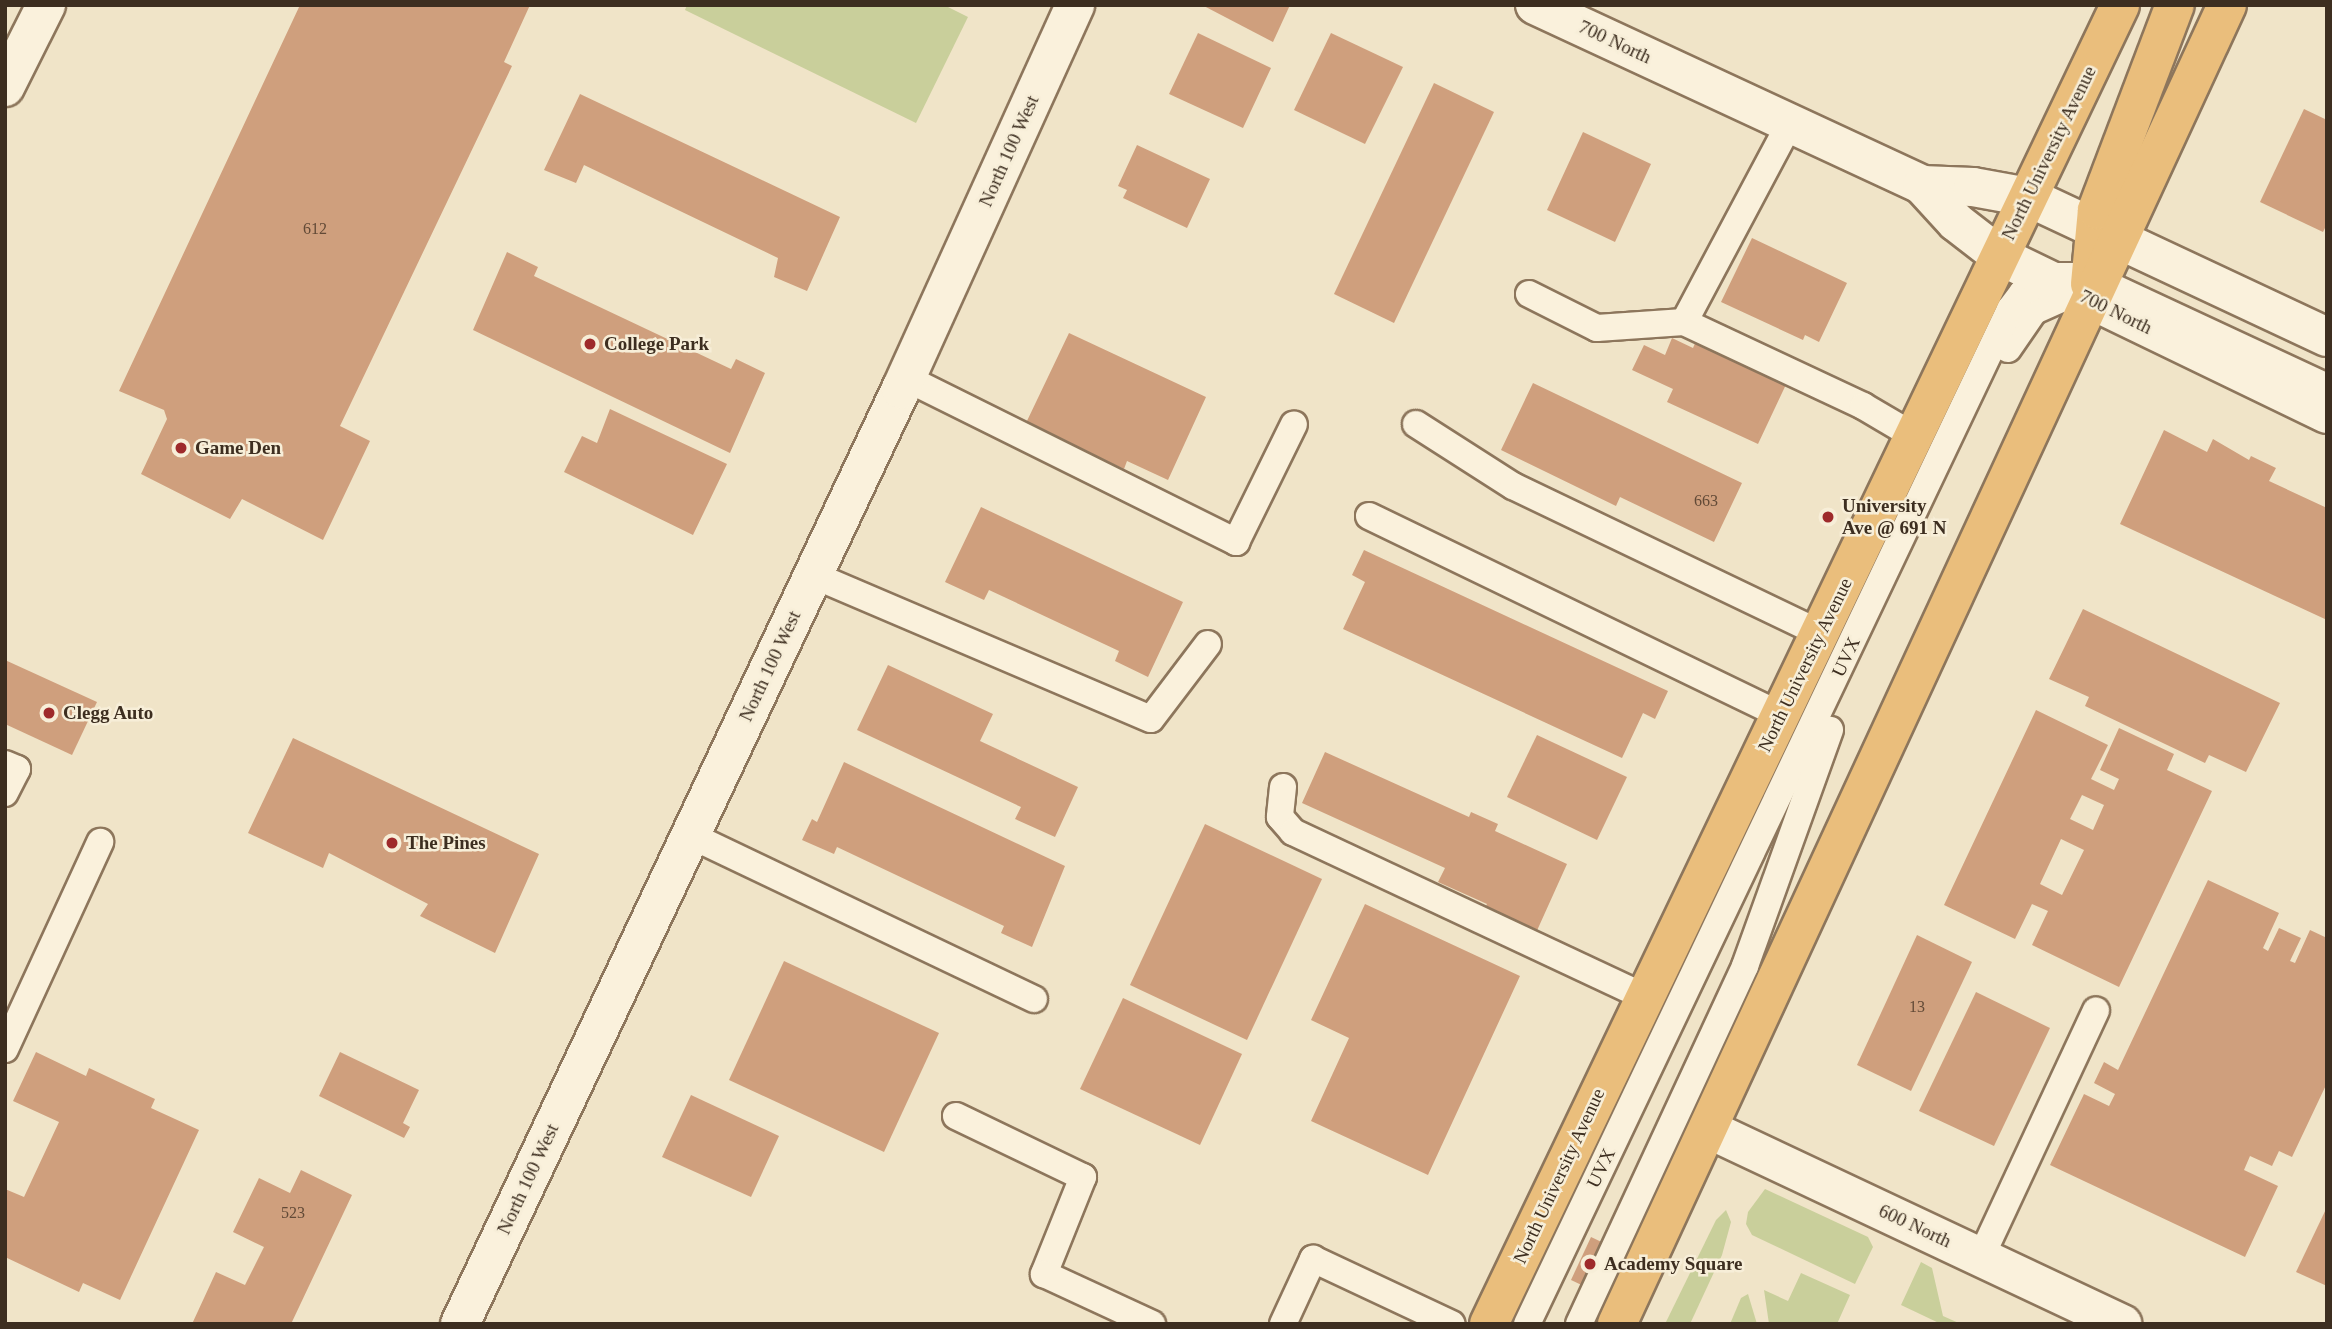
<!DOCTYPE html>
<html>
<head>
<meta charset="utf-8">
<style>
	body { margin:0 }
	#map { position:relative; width:2332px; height:1329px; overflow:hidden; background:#f0e4c8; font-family:"Times New Roman",serif }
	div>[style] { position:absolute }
	.green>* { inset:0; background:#c9cf9b }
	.building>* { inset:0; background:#cf9f7d }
	.roads { filter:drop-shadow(2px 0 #8d765c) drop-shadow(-2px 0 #8d765c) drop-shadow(0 2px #8d765c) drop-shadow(0 -2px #8d765c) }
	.service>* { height:26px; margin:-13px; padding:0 13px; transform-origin:13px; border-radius:13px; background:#faf1dc }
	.minor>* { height:38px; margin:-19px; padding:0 19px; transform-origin:19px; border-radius:19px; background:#faf1dc }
	.tertiary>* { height:38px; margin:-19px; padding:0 19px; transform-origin:19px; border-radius:19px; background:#faf1dc }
	.secondary>* { height:38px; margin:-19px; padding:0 19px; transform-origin:19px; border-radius:19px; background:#faf1dc }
	.trunk>* { height:38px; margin:-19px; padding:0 19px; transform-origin:19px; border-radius:19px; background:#eabe7c }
	.dots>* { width:19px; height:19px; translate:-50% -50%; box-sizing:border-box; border:4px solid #f7eed8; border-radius:50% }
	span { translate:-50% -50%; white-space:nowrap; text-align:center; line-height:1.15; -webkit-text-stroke:5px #f7eed8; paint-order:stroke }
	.number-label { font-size:16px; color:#624a37 }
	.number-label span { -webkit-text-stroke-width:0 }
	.street-label { font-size:19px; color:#3d2e20 }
	.poi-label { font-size:19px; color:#3d2e20; font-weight:700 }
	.left { translate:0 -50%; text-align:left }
	.frame { position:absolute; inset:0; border:7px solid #3d2e20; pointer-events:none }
</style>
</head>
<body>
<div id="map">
	<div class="green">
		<div style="clip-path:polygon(687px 5px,944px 5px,968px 17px,916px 123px,685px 10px)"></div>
		<div style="clip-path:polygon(1765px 1189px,1868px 1237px,1873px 1247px,1855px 1284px,1752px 1235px,1746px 1224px,1748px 1212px)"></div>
		<div style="clip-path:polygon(1726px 1210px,1731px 1222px,1722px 1255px,1690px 1324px,1665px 1324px,1716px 1220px)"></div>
		<div style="clip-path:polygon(1921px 1262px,1932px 1268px,1943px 1316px,1961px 1324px,1941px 1324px,1901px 1305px)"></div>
		<div style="clip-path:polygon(1801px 1273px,1850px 1295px,1837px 1324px,1769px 1324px,1764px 1290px,1788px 1301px)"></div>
		<div style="clip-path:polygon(1748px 1294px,1757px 1324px,1730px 1324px,1741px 1298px)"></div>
	</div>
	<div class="building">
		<div style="clip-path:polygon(300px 5px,530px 5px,504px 62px,512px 66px,340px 426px,370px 441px,323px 540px,242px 499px,230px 519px,141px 474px,167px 419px,164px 410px,119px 391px)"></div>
		<div style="clip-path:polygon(1202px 5px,1290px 5px,1273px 42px)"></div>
		<div style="clip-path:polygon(1198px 33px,1271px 68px,1243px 128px,1169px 94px)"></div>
		<div style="clip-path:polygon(1331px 33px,1403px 67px,1365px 144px,1294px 110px)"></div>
		<div style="clip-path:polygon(1434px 83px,1494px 112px,1394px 323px,1334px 294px)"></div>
		<div style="clip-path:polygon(580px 94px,840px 217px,807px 291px,774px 277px,778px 258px,584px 165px,576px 183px,544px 170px)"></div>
		<div style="clip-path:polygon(2304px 109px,2327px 120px,2327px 224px,2323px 232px,2260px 202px)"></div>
		<div style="clip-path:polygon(1583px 132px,1651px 164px,1615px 242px,1547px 210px)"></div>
		<div style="clip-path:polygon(1137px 145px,1210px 179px,1187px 228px,1123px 198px,1127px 190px,1118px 186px)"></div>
		<div style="clip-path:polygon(1752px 238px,1847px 283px,1819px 342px,1805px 335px,1803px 340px,1721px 302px)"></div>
		<div style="clip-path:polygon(507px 252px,538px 267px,534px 276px,731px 369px,736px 359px,765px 373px,730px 453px,473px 330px)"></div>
		<div style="clip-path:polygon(1069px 333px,1206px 397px,1168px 480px,1127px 461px,1124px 469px,1026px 423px)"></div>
		<div style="clip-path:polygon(1699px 334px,1790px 376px,1758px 444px,1667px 402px,1673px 389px,1632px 370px,1644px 345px,1665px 355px,1672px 338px,1693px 348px)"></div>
		<div style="clip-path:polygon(1533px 383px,1742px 483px,1714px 542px,1620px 497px,1616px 506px,1501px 450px)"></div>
		<div style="clip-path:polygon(610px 409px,727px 464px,693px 535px,564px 472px,582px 436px,597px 443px)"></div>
		<div style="clip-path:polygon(2164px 430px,2207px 452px,2213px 439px,2249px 460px,2251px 456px,2276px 468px,2269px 481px,2327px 508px,2327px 620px,2120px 524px)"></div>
		<div style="clip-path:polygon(981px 507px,1183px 602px,1148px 677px,1115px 661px,1119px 651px,989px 590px,984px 600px,945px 582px)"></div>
		<div style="clip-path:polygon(1364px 550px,1668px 691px,1655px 719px,1643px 713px,1622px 758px,1343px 629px,1365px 582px,1352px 575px)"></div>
		<div style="clip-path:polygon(2083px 609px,2280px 703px,2246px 772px,2209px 755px,2205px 763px,2085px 706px,2089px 697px,2049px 679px)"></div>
		<div style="clip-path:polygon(5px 660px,97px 702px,72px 755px,5px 724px)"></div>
		<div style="clip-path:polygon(888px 665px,993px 714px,980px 741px,1078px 787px,1055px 837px,1015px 819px,1021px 807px,857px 730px)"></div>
		<div style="clip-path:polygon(evenodd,2036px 710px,2108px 745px,2091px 779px,2114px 790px,2119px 779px,2100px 770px,2119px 728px,2174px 754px,2167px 770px,2212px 791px,2119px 987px,2032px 945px,2048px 911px,2032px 904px,2015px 939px,1944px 905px,2036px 710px,2082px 795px,2104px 805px,2093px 830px,2070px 819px,2082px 795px,2036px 710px,2061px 839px,2084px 850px,2062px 895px,2040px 884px,2061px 839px)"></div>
		<div style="clip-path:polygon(1537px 735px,1627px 777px,1597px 840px,1507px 797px)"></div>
		<div style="clip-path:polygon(293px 738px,539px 854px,495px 953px,420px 916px,428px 904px,329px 853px,323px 868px,248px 833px)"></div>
		<div style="clip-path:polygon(1325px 752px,1469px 817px,1471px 812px,1498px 824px,1495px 831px,1567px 864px,1535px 935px,1483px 912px,1487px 904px,1438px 882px,1445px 868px,1302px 803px)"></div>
		<div style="clip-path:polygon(844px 762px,1065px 866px,1032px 947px,1001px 933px,1004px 926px,837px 847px,834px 854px,802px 840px,812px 819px,817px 822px)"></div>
		<div style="clip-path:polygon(1205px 824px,1322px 879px,1247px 1040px,1130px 985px)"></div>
		<div style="clip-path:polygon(2208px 880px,2279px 913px,2263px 948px,2268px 951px,2279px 928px,2301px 938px,2290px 961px,2295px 963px,2310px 930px,2327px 938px,2327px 1083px,2292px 1157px,2279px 1151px,2272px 1166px,2250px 1156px,2244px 1170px,2278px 1186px,2245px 1257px,2050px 1165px,2084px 1094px,2109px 1106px,2115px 1094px,2094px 1083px,2104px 1062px,2118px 1070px)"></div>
		<div style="clip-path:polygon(1365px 904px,1520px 976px,1428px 1175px,1311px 1121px,1349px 1038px,1311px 1020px)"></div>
		<div style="clip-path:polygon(1917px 935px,1972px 962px,1911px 1091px,1857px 1065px)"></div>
		<div style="clip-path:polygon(784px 961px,939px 1033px,884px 1152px,729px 1080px)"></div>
		<div style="clip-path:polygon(1976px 992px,2050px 1028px,1994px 1146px,1919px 1111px)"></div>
		<div style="clip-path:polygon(1123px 998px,1242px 1054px,1200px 1145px,1080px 1089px)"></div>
		<div style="clip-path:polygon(36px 1052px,86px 1076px,89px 1068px,155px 1099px,151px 1108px,199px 1130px,120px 1300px,83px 1283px,79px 1292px,5px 1257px,5px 1189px,24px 1197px,59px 1122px,13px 1101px)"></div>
		<div style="clip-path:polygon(340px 1052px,419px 1090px,403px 1123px,410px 1127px,404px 1138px,319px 1096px)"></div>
		<div style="clip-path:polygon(691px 1095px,779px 1136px,751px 1197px,662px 1157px)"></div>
		<div style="clip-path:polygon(301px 1170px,352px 1195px,291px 1324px,192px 1324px,216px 1272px,245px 1285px,264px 1247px,233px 1232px,259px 1178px,290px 1193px)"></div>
		<div style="clip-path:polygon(2327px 1207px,2327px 1286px,2296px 1272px)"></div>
		<div style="clip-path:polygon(1591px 1237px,1610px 1246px,1590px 1289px,1571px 1280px)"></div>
	</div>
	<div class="roads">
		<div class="service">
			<div style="left:1790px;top:123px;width:225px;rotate:118deg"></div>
			<div style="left:1684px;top:322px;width:198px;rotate:25.1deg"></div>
			<div style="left:1863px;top:406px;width:59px;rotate:30.5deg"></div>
			<div style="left:1529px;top:294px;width:76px;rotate:26.6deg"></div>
			<div style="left:1597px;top:328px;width:87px;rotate:-3.9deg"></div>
			<div style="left:2008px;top:349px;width:46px;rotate:-55.6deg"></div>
			<div style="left:2034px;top:311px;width:30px;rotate:-24deg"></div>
			<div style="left:2061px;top:299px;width:25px;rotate:2deg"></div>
			<div style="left:906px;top:378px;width:369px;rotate:26.4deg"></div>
			<div style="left:1236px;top:542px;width:131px;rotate:-63.8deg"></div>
			<div style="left:1416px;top:424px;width:115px;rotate:32.6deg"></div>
			<div style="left:1513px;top:486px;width:340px;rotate:25.6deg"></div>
			<div style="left:1369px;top:516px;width:458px;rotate:25.8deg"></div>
			<div style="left:813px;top:575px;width:367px;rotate:23.1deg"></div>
			<div style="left:1151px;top:719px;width:94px;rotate:-52.8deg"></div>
			<div style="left:5px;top:764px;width:13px;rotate:23deg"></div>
			<div style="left:17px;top:769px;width:27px;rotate:117deg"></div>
			<div style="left:1283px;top:787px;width:30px;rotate:96deg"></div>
			<div style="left:1280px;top:817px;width:20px;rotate:49deg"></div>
			<div style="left:1293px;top:832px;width:387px;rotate:25.1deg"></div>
			<div style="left:690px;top:835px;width:381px;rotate:25.5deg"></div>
			<div style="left:5px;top:1049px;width:228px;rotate:-65.3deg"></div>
			<div style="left:956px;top:1116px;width:141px;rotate:25.7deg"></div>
			<div style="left:1083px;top:1177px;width:105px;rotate:111.9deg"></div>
			<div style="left:1044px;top:1274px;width:119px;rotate:24.8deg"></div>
			<div style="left:1981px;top:1257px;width:272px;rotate:-65deg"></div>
			<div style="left:1283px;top:1324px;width:72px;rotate:-65.2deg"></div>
			<div style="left:1313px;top:1259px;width:153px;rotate:25.1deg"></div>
			<div style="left:1527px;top:1324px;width:1124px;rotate:-64.55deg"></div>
			<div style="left:2010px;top:309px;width:20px;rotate:-53deg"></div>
			<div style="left:2022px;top:293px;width:35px;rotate:-29deg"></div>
			<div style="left:2053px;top:276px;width:36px"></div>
			<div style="left:2089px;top:276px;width:263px;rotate:25deg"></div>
			<div style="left:1579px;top:1324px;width:395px;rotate:-65.1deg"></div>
			<div style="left:1745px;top:966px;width:251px;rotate:-70.2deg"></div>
		</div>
		<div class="minor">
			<div style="left:1708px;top:1129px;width:458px;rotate:25.2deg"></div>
			<div style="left:460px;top:1324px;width:1034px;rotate:-64.75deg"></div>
			<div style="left:901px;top:389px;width:422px;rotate:-65.6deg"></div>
		</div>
		<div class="tertiary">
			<div style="left:1535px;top:5px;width:427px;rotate:24.9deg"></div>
			<div style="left:1922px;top:185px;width:51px;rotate:2.2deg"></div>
			<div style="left:1973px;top:187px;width:56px;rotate:10.3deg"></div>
			<div style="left:1922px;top:185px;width:50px;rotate:47.4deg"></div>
			<div style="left:1956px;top:222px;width:56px;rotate:37.7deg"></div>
		</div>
		<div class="secondary">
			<div style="left:5px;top:87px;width:92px;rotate:-63.4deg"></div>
			<div style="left:2028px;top:197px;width:330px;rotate:25.1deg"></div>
			<div style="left:2000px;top:256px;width:363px;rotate:25.8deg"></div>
		</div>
		<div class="trunk">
			<div style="left:2090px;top:284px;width:74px;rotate:-84.6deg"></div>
			<div style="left:2097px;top:210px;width:219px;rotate:-69.2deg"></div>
			<div style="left:1489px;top:1324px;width:1462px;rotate:-64.43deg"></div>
			<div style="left:1617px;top:1324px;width:1453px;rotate:-65.18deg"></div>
		</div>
	</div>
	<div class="dots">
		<div style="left:590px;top:344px;background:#9e2a2b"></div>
		<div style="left:181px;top:448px;background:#9e2a2b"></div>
		<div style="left:1828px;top:517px;background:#9e2a2b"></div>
		<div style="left:49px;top:713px;background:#9e2a2b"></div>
		<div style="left:392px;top:843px;background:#9e2a2b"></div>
		<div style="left:1590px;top:1264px;background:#9e2a2b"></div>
	</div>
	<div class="number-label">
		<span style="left:315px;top:229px">612</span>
		<span style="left:1706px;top:501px">663</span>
		<span style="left:1917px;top:1007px">13</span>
		<span style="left:293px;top:1213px">523</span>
	</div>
	<div class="street-label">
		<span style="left:1615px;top:42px;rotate:25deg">700 North</span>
		<span style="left:1009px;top:151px;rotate:-66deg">North 100 West</span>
		<span style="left:2049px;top:153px;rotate:-64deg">North University Avenue</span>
		<span style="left:2116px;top:312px;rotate:26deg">700 North</span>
		<span style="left:1846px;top:657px;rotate:-65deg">UVX</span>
		<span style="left:1805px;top:665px;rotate:-64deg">North University Avenue</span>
		<span style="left:770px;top:666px;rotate:-65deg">North 100 West</span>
		<span style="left:1601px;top:1168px;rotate:-64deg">UVX</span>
		<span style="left:1559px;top:1176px;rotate:-65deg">North University Avenue</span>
		<span style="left:528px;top:1179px;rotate:-65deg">North 100 West</span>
		<span style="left:1915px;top:1226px;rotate:25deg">600 North</span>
	</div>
	<div class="poi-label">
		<span class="left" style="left:604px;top:344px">College Park</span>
		<span class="left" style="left:195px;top:448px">Game Den</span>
		<span class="left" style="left:1842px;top:517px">University<br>Ave @ 691 N</span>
		<span class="left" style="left:63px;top:713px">Clegg Auto</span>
		<span class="left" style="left:406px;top:843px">The Pines</span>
		<span class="left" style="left:1604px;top:1264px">Academy Square</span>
	</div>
	<div class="frame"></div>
</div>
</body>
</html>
